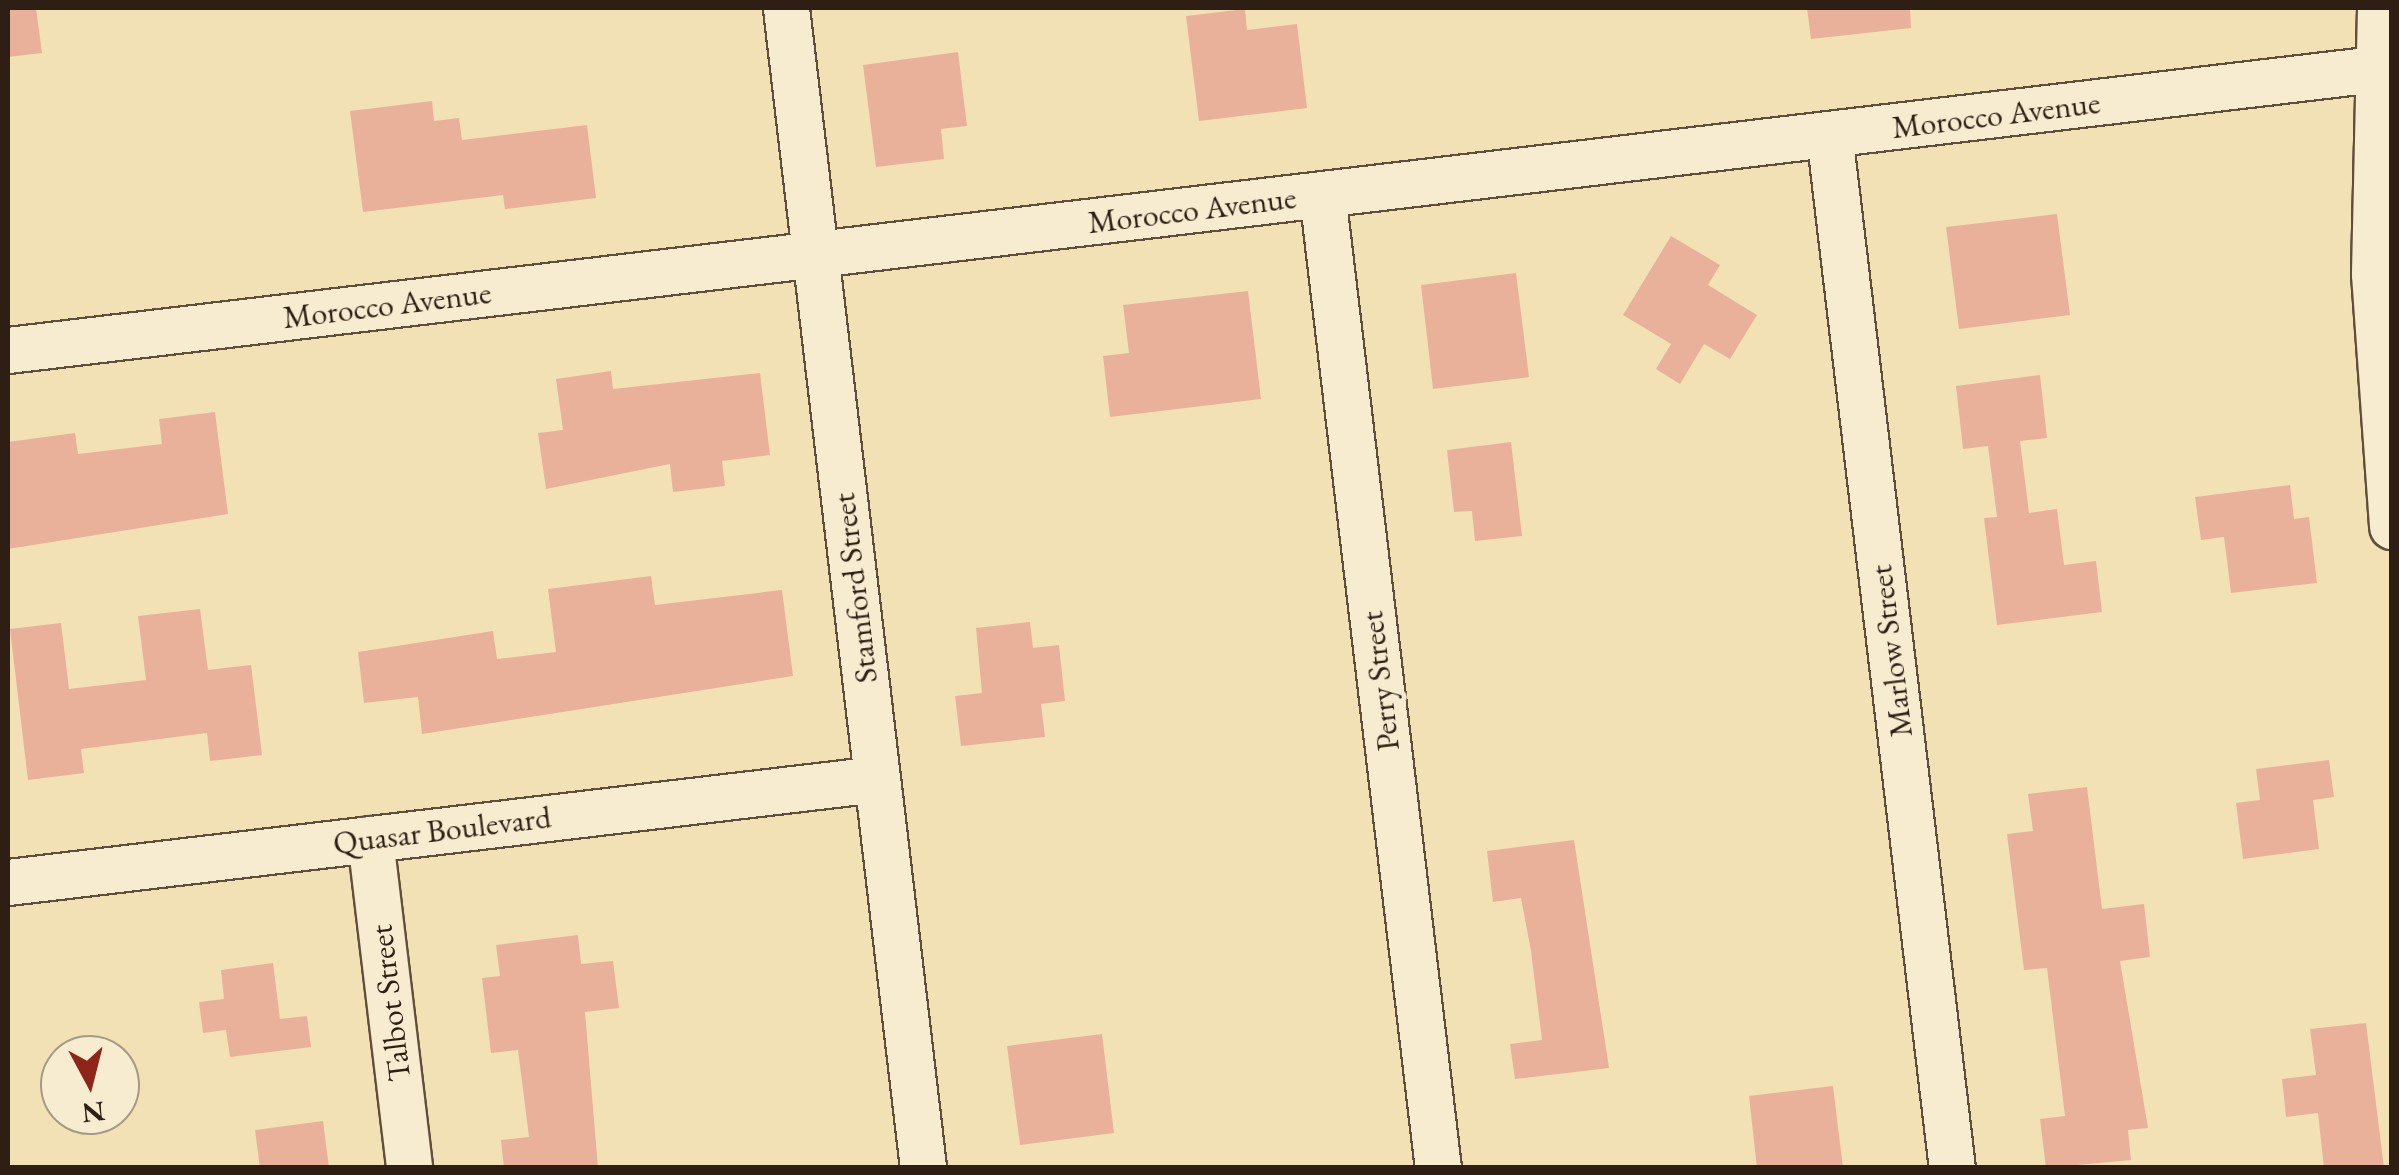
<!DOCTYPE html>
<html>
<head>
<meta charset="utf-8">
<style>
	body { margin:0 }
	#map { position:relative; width:2399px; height:1175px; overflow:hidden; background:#f3e1b6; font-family:"EB Garamond",serif }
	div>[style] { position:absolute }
	.building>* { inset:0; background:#e9b19a }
	.roads { filter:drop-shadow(2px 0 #604f3c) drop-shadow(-2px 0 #604f3c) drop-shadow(0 2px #604f3c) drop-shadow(0 -2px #604f3c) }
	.minor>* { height:45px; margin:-22.5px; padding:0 22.5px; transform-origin:22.5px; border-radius:22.5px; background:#f7ecd0 }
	span { translate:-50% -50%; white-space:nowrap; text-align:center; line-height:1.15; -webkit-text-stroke:10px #f7ecd0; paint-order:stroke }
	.street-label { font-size:32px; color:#2f1e13 }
	.frame { position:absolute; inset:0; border:10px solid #2f1e13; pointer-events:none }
	.north { position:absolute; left:40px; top:1035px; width:100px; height:100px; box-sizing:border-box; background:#f7ecd0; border:2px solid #a79a84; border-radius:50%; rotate:173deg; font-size:28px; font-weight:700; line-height:40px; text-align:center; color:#2f1e13 }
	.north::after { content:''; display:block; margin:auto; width:35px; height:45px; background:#8f2418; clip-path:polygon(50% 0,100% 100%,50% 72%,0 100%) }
</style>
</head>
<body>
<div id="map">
	<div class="building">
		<div style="clip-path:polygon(8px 8px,36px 8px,42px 53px,8px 57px)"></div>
		<div style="clip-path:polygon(1807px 8px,1910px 8px,1911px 28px,1811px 39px)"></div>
		<div style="clip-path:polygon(1245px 9px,1247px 30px,1297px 24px,1307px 108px,1199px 121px,1186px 16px)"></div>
		<div style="clip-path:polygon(958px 52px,967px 126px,941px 129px,944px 159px,876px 167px,863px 65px)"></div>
		<div style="clip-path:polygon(432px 101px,434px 121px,459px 118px,462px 140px,587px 125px,596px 198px,505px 209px,503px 195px,363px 212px,350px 111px)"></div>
		<div style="clip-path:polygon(2057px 214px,2070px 315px,1959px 329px,1946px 227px)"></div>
		<div style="clip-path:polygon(1671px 236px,1720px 265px,1708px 285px,1757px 315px,1730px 359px,1704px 344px,1680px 384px,1656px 369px,1671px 344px,1623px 315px)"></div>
		<div style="clip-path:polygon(1516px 273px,1529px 377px,1433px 389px,1421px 285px)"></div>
		<div style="clip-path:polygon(1248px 291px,1261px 399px,1110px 417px,1103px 356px,1129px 353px,1123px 305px)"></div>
		<div style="clip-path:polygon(611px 371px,613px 389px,760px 373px,770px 455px,722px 461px,725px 486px,673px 492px,670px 464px,546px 489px,538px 433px,563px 430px,556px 379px)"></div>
		<div style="clip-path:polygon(2040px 375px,2047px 438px,2020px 441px,2029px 513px,2057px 509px,2064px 565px,2096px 561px,2102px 612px,1997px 625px,1984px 518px,1997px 517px,1988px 446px,1963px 449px,1956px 386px)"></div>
		<div style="clip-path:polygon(215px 412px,228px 514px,8px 549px,8px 442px,75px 433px,78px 454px,162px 444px,159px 419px)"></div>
		<div style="clip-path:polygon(1511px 442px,1522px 536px,1475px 541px,1472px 511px,1454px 512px,1447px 450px)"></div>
		<div style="clip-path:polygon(2290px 485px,2294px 519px,2309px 517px,2317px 583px,2231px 593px,2224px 537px,2201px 540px,2195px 497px)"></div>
		<div style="clip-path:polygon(651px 576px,655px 605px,782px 590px,793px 676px,422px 734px,418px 697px,364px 703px,358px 652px,493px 631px,497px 659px,556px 652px,548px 589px)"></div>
		<div style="clip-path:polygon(200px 609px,208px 670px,251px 665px,262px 755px,210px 761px,207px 733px,81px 749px,84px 773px,28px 780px,10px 629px,61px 623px,69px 689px,146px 680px,138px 616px)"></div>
		<div style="clip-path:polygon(1030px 622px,1033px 648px,1059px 645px,1065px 701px,1041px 704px,1045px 737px,961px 746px,955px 696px,982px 693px,976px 628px)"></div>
		<div style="clip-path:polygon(2329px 760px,2334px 797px,2313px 800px,2319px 849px,2243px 859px,2236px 803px,2260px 800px,2256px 769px)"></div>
		<div style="clip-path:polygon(2087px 787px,2102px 909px,2144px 904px,2150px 957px,2120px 961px,2148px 1128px,2128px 1130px,2131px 1160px,2046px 1168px,2040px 1119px,2065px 1116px,2047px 968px,2024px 970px,2007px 834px,2033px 831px,2028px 794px)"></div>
		<div style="clip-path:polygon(1574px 840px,1609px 1068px,1515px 1079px,1510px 1044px,1542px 1040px,1531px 951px,1521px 898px,1493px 902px,1487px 851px)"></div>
		<div style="clip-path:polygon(578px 935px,581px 964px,613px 961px,619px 1008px,585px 1012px,598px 1168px,504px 1168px,501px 1140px,529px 1137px,518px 1050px,491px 1053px,482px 978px,500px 976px,496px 945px)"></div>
		<div style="clip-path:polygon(273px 963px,280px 1019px,307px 1016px,311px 1047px,230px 1057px,226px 1030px,203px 1033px,199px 1002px,224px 999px,221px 970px)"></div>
		<div style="clip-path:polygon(2366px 1023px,2384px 1168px,2324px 1168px,2318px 1113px,2286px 1117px,2282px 1079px,2316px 1075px,2310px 1029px)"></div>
		<div style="clip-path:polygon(1102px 1034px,1114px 1133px,1020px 1145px,1007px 1046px)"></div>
		<div style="clip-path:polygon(1833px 1086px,1843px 1168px,1757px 1168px,1749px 1096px)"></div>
		<div style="clip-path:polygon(323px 1121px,329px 1168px,260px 1168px,255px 1130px)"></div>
	</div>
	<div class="roads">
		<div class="minor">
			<div style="left:786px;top:8px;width:1168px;rotate:83.26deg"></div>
			<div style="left:2380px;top:8px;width:266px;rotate:91.3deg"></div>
			<div style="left:2374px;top:274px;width:253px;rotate:85.9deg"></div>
			<div style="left:1829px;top:134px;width:1041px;rotate:83.22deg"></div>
			<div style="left:1322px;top:194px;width:981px;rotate:83.21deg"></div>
			<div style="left:8px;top:350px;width:2385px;rotate:-6.77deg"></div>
			<div style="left:370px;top:839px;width:331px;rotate:83.2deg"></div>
			<div style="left:8px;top:882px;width:875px;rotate:-6.76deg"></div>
		</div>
	</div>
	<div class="street-label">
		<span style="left:1996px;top:115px;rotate:-7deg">Morocco Avenue</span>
		<span style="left:1192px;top:210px;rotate:-7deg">Morocco Avenue</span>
		<span style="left:387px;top:305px;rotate:-7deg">Morocco Avenue</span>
		<span style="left:855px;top:588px;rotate:-97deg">Stamford Street</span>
		<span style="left:1891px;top:651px;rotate:-97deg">Marlow Street</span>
		<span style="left:1380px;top:681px;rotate:-97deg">Perry Street</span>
		<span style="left:442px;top:830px;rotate:-7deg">Quasar Boulevard</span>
		<span style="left:390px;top:1003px;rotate:-97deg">Talbot Street</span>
	</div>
	<div class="frame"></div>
	<div class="north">N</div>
</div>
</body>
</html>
